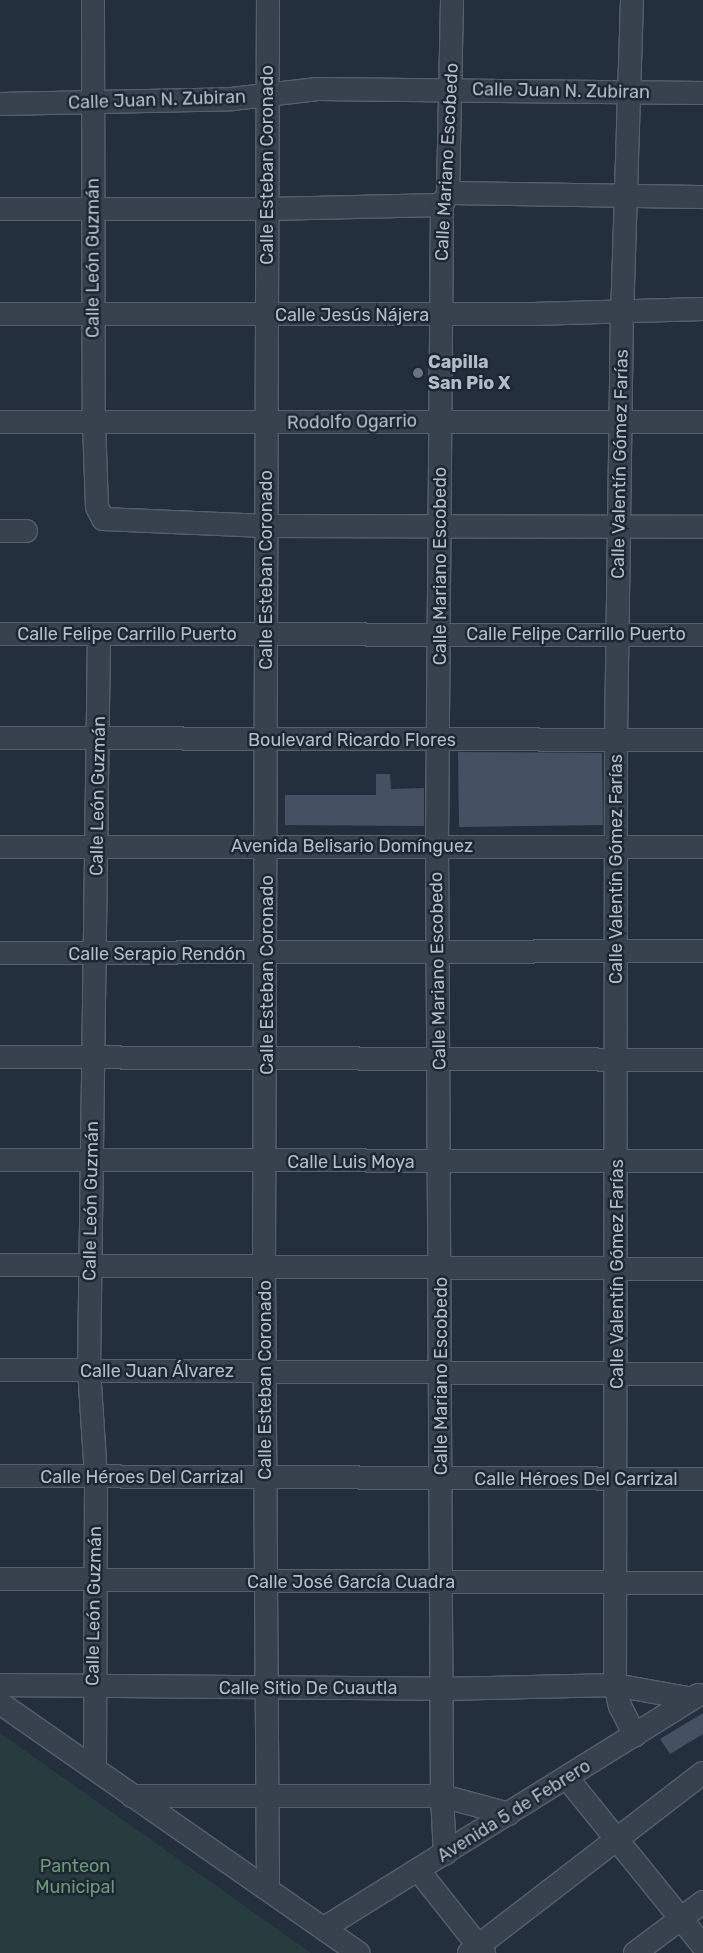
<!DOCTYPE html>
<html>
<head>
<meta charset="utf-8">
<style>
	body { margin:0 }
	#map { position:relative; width:703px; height:1953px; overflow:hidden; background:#242f3e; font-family:Rubik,sans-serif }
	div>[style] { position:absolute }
	.green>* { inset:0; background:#263c3f }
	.building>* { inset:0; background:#455162 }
	.roads { filter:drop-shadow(1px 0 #565f6c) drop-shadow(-1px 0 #565f6c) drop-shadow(0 1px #565f6c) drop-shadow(0 -1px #565f6c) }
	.minor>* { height:22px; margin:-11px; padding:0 11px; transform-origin:11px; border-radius:11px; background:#38414e }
	.dots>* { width:14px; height:14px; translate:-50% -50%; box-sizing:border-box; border:2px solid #1d2633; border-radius:50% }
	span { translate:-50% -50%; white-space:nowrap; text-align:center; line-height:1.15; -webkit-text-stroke:5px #1d2633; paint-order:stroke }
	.street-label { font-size:18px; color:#b4bcc9 }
	.poi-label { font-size:18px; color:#b4bcc9; font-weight:700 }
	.left { translate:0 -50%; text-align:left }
	.park-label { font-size:18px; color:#6b9a76 }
</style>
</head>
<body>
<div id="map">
	<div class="green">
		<div style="clip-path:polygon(0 1733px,311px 1953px,0 1953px)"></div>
	</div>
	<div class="building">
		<div style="clip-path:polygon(458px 752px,602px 753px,603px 825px,459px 827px)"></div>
		<div style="clip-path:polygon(376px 774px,390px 774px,391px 789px,424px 788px,424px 826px,285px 825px,285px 795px,376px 795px)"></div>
		<div style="clip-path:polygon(703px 1713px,703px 1734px,670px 1754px,660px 1739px)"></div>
	</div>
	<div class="roads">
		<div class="minor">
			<div style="left:93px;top:0;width:422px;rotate:89.9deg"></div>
			<div style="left:94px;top:422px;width:85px;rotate:88deg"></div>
			<div style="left:97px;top:507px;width:13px;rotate:63deg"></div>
			<div style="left:103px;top:519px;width:163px;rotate:2.5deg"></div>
			<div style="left:266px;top:526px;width:437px;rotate:0.1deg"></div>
			<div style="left:632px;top:0;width:311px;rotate:91.8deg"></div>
			<div style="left:622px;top:311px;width:428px;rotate:90.8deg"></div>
			<div style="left:616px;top:739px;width:946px;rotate:90.06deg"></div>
			<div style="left:615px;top:1685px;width:22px;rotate:77deg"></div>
			<div style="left:620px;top:1706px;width:33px;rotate:63deg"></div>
			<div style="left:0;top:104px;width:232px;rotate:-1.2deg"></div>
			<div style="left:232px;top:99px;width:86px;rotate:-6.7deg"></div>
			<div style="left:317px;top:89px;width:386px;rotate:0.6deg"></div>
			<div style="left:448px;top:193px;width:255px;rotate:0.9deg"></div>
			<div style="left:0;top:209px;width:267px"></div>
			<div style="left:267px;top:209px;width:175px;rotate:-1.3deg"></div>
			<div style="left:0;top:314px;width:533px"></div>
			<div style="left:533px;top:314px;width:170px;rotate:-1.7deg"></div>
			<div style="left:0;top:422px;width:703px"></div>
			<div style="left:0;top:531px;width:26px"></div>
			<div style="left:0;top:634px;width:703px;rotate:0.08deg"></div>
			<div style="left:0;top:738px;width:703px;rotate:0.16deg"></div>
			<div style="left:0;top:847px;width:703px"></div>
			<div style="left:0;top:953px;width:703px;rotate:-0.16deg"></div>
			<div style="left:0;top:1057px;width:703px;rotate:0.24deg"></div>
			<div style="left:0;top:1160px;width:703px;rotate:0.08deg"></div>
			<div style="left:0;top:1265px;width:703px;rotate:0.33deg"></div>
			<div style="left:0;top:1370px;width:703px;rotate:0.33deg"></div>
			<div style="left:0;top:1476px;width:703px;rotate:0.24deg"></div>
			<div style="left:0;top:1579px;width:703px;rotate:0.33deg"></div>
			<div style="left:0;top:1685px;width:441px;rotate:0.5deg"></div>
			<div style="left:441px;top:1689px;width:174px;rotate:-1.3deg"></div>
			<div style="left:615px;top:1685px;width:78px;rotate:10.3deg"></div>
			<div style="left:0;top:1703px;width:437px;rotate:34.9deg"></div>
			<div style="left:95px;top:1768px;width:291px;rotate:-89.8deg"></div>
			<div style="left:96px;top:1477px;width:107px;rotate:-93.7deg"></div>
			<div style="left:89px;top:1370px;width:735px;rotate:-89.22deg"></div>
			<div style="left:567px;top:1778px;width:216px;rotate:51deg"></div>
			<div style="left:132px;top:1796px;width:310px"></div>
			<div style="left:442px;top:1796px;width:69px;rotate:15deg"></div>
			<div style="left:445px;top:1854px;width:58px;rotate:-93deg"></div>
			<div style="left:442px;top:1796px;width:951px;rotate:-90.3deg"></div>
			<div style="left:437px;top:845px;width:640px;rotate:-89.55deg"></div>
			<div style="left:442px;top:205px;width:13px;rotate:-63deg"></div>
			<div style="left:448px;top:193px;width:193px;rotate:-88.8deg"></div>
			<div style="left:419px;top:1871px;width:105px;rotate:51.6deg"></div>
			<div style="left:268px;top:1889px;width:620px;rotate:-90.37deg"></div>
			<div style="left:264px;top:1269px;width:1269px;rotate:-89.82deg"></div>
			<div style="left:324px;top:1928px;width:441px;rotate:-31.9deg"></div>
			<div style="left:469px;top:1953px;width:295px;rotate:-37.6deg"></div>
			<div style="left:635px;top:1953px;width:85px;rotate:-36.9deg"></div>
		</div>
	</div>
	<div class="dots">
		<div style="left:418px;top:373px;background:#6b7280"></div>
	</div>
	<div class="street-label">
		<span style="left:561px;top:91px;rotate:1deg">Calle Juan N. Zubiran</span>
		<span style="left:157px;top:100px;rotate:-2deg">Calle Juan N. Zubiran</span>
		<span style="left:447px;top:162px;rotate:-87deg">Calle Mariano Escobedo</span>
		<span style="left:267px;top:165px;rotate:-90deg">Calle Esteban Coronado</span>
		<span style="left:93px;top:258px;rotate:-90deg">Calle León Guzmán</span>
		<span style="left:352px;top:315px">Calle Jesús Nájera</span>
		<span style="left:352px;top:422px;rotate:-1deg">Rodolfo Ogarrio</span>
		<span style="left:620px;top:464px;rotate:-89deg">Calle Valentín Gómez Farías</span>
		<span style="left:440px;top:566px;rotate:-90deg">Calle Mariano Escobedo</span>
		<span style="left:266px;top:570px;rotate:-90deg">Calle Esteban Coronado</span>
		<span style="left:127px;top:634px">Calle Felipe Carrillo Puerto</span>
		<span style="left:576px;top:634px">Calle Felipe Carrillo Puerto</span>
		<span style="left:352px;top:740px">Boulevard Ricardo Flores</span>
		<span style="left:98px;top:796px;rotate:-89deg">Calle León Guzmán</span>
		<span style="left:352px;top:846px">Avenida Belisario Domínguez</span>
		<span style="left:616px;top:869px;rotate:-90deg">Calle Valentín Gómez Farías</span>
		<span style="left:157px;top:954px">Calle Serapio Rendón</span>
		<span style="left:438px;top:971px;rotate:-91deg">Calle Mariano Escobedo</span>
		<span style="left:267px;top:975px;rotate:-90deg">Calle Esteban Coronado</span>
		<span style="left:351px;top:1162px">Calle Luis Moya</span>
		<span style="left:91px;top:1201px;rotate:-89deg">Calle León Guzmán</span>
		<span style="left:617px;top:1274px;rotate:-90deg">Calle Valentín Gómez Farías</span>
		<span style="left:157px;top:1371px">Calle Juan Álvarez</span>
		<span style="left:441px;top:1376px;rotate:-90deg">Calle Mariano Escobedo</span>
		<span style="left:265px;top:1380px;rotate:-90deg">Calle Esteban Coronado</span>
		<span style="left:142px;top:1477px">Calle Héroes Del Carrizal</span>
		<span style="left:576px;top:1479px">Calle Héroes Del Carrizal</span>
		<span style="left:351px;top:1582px">Calle José García Cuadra</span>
		<span style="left:94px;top:1606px;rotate:-89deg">Calle León Guzmán</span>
		<span style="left:308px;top:1688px">Calle Sitio De Cuautla</span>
		<span style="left:514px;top:1811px;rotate:-32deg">Avenida 5 de Febrero</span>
	</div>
	<div class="poi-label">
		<span class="left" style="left:428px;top:373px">Capilla<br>San Pio X</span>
	</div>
	<div class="park-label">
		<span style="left:75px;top:1877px">Panteon<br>Municipal</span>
	</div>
</div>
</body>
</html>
